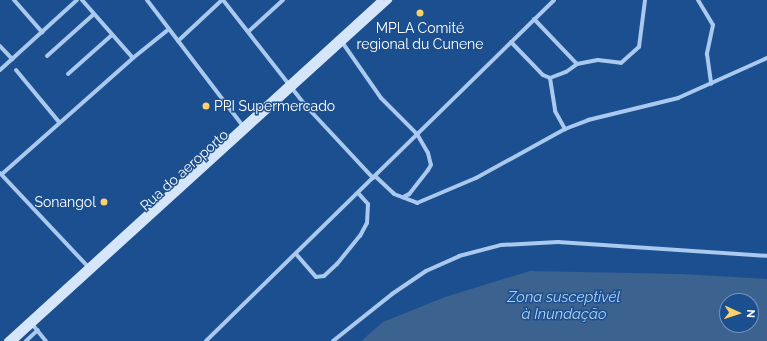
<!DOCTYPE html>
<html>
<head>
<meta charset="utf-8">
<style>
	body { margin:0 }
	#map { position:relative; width:767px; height:341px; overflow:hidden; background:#1b4f8f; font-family:Raleway,sans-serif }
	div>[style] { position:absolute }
	.water>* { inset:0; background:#3c6290 }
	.street>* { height:4px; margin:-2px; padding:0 2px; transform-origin:2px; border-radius:2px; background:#a9c9ee }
	.secondary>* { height:6px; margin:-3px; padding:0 3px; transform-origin:3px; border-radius:3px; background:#d6e6fa }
	.dots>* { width:11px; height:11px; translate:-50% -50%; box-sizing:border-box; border:2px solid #1b4f8f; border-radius:50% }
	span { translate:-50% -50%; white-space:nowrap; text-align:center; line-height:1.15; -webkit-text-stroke:3px #1b4f8f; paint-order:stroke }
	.poi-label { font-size:14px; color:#fff }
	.left { translate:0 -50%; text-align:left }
	.right { translate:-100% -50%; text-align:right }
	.street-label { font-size:14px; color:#fff }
	.water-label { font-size:15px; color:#b5d3f5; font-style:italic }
	.north { position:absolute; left:719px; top:293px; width:40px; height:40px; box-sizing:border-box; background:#1b4f8f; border:1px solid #7695bc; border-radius:50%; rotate:93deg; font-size:11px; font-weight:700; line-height:16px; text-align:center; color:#fff }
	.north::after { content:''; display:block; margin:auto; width:14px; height:18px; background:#ffd166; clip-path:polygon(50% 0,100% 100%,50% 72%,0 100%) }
</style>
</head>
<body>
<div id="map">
	<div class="water">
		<div style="clip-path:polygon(evenodd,530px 271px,681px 274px,767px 279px,767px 341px,361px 341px,383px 322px,445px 297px,530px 271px,727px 301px,751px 301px,751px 325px,727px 325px,727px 301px)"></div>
	</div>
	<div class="street">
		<div style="left:14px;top:0;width:43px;rotate:48.8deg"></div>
		<div style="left:82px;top:0;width:77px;rotate:48.7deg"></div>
		<div style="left:147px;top:0;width:158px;rotate:52.7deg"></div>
		<div style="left:223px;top:0;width:133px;rotate:52deg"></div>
		<div style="left:305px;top:105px;width:100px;rotate:47deg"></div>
		<div style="left:698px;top:0;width:29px;rotate:59deg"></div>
		<div style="left:713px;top:25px;width:30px;rotate:102deg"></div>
		<div style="left:707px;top:54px;width:30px;rotate:82deg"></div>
		<div style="left:534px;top:19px;width:62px;rotate:46.3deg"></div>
		<div style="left:249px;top:31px;width:46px;rotate:-42.4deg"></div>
		<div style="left:178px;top:41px;width:60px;rotate:-43deg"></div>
		<div style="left:342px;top:42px;width:68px;rotate:55.1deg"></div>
		<div style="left:381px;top:98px;width:51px;rotate:45deg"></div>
		<div style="left:417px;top:134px;width:22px;rotate:60deg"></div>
		<div style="left:428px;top:153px;width:12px;rotate:76deg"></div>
		<div style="left:431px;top:165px;width:6px;rotate:121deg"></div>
		<div style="left:428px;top:170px;width:31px;rotate:128deg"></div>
		<div style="left:409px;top:194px;width:7px;rotate:153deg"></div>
		<div style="left:511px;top:42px;width:46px;rotate:45.9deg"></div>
		<div style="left:543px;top:75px;width:8px;rotate:23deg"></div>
		<div style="left:550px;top:78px;width:17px;rotate:-21deg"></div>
		<div style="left:566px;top:72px;width:14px;rotate:-36deg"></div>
		<div style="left:577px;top:64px;width:21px;rotate:-11deg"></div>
		<div style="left:598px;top:60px;width:23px;rotate:7deg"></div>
		<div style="left:621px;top:63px;width:24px;rotate:-42deg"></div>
		<div style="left:639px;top:47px;width:47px;rotate:-82.7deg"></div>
		<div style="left:0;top:46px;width:18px;rotate:47deg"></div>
		<div style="left:47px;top:56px;width:63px;rotate:-41.8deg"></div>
		<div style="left:0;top:70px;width:104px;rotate:-42.3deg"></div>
		<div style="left:16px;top:70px;width:67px;rotate:50.4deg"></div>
		<div style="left:68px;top:74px;width:59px;rotate:-41.6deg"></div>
		<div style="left:550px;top:78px;width:33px;rotate:81deg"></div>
		<div style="left:555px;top:111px;width:21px;rotate:61deg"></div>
		<div style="left:0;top:173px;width:132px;rotate:46.8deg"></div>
		<div style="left:2px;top:174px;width:175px;rotate:-41.5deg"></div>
		<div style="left:133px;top:58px;width:46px;rotate:-38.9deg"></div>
		<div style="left:375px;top:176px;width:26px;rotate:43deg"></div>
		<div style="left:394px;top:194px;width:25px;rotate:21deg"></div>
		<div style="left:417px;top:203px;width:64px;rotate:-23deg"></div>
		<div style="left:476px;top:178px;width:102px;rotate:-28.8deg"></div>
		<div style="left:565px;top:129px;width:25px;rotate:-21deg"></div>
		<div style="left:588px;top:120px;width:93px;rotate:-13.7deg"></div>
		<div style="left:678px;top:98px;width:98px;rotate:-24.2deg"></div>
		<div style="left:296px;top:254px;width:30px;rotate:49deg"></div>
		<div style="left:316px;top:277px;width:8px;rotate:-7deg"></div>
		<div style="left:324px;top:276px;width:18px;rotate:-43deg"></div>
		<div style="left:337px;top:264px;width:36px;rotate:-51deg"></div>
		<div style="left:360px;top:236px;width:15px;rotate:-62deg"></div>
		<div style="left:367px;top:223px;width:19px;rotate:-87deg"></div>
		<div style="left:368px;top:204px;width:15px;rotate:-132deg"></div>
		<div style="left:32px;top:324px;width:22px;rotate:51deg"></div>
		<div style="left:26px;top:341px;width:16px;rotate:-43deg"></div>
		<div style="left:206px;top:341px;width:487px;rotate:-44.4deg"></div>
		<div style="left:333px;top:341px;width:75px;rotate:-38.5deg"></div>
		<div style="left:392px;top:294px;width:41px;rotate:-34.1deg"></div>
		<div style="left:426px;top:271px;width:36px;rotate:-24deg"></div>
		<div style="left:459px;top:256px;width:43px;rotate:-14.7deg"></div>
		<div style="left:501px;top:245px;width:57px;rotate:-3deg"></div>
		<div style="left:558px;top:242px;width:209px;rotate:3.8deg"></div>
	</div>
	<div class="secondary">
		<div style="left:7px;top:341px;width:506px;rotate:-42.36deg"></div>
		<div style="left:14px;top:341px;width:507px;rotate:-42.28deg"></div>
	</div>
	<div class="dots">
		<div style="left:420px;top:13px;background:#ffd166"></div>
		<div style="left:206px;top:106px;background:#ffd166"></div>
		<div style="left:104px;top:202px;background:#ffd166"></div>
	</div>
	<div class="poi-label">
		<span style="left:420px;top:36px">MPLA Comité<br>regional du Cunene</span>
		<span class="left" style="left:214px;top:106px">PPI Supermercado</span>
		<span class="right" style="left:96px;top:202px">Sonangol</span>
	</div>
	<div class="street-label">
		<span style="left:184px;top:170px;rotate:-42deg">Rua do aeroporto</span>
	</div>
	<div class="water-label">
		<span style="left:564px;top:306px">Zona susceptivél<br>à Inundação</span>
	</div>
	<div class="north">N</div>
</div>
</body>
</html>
